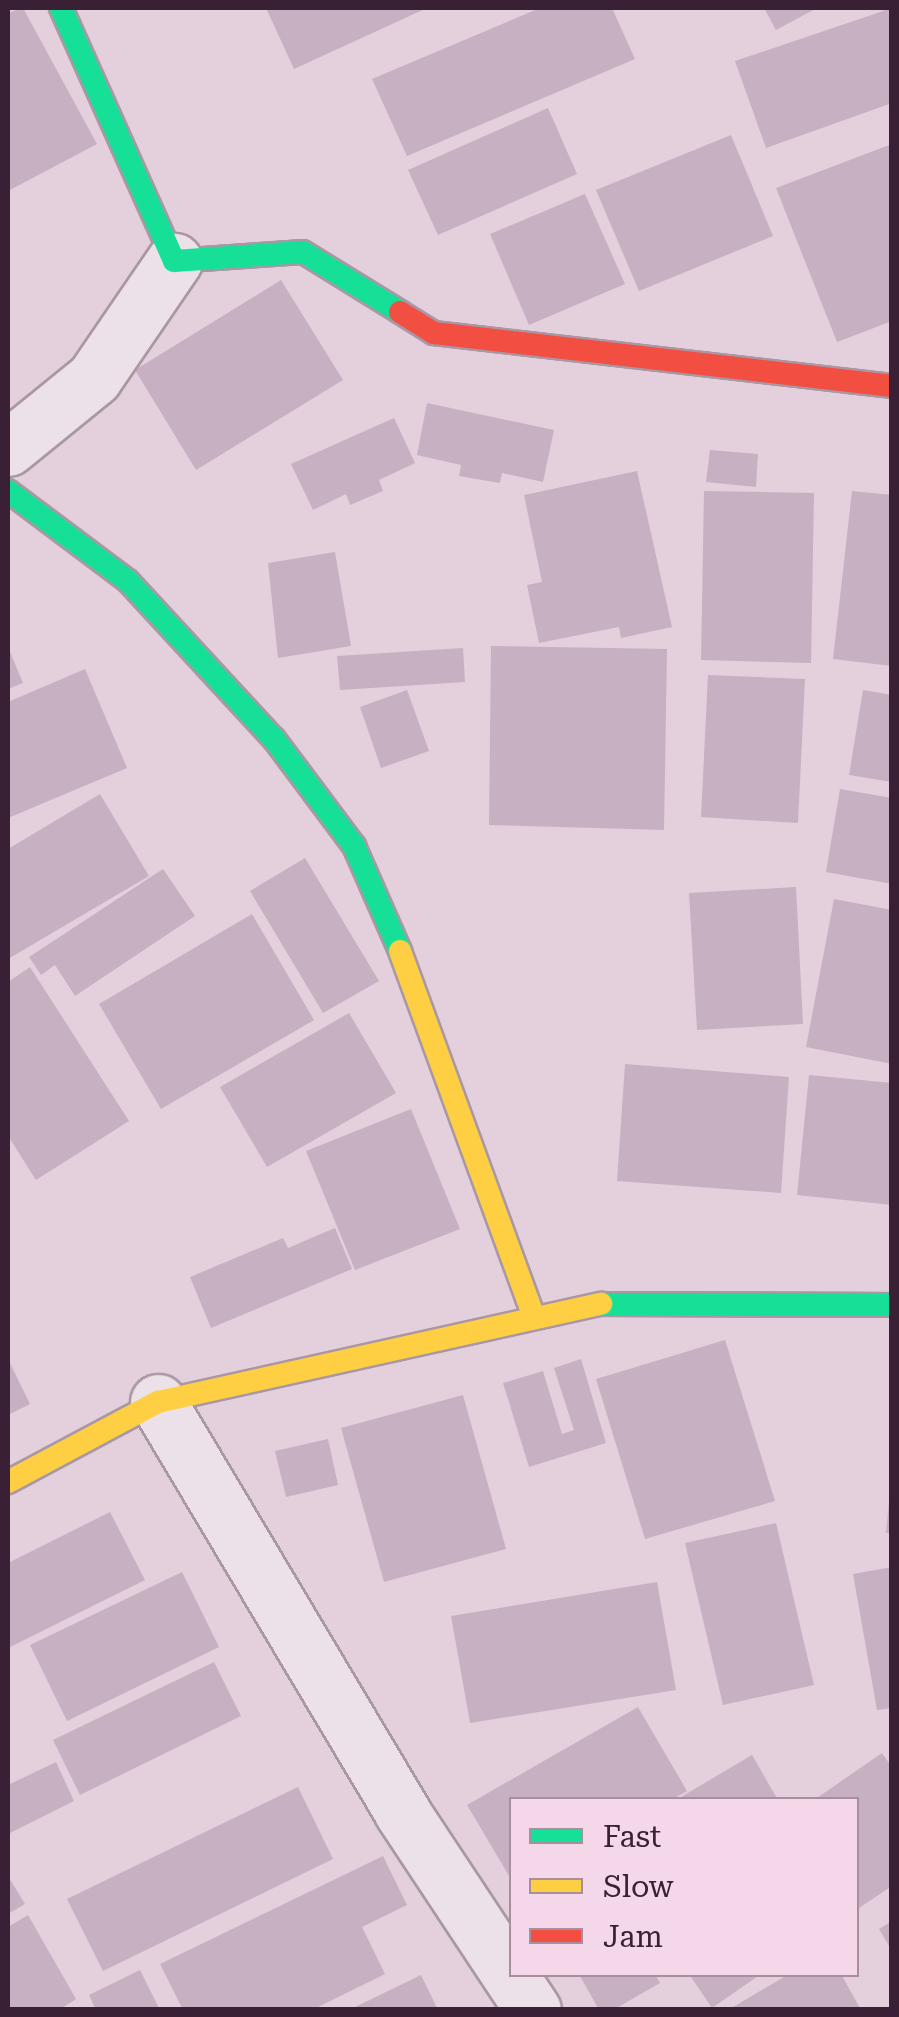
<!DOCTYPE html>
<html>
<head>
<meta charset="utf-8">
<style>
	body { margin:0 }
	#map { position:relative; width:899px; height:2017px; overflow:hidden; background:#e4cfdc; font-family:"Roboto Serif",serif }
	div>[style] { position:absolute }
	.building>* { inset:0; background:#c8b0c3 }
	.roads { filter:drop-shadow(2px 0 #a998a4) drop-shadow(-2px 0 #a998a4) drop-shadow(0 2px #a998a4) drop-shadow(0 -2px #a998a4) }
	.street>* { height:55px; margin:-27.5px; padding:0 27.5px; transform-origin:27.5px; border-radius:27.5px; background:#ece1e8 }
	.fast>* { height:22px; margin:-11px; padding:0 11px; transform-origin:11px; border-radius:11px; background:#16e098 }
	.slow>* { height:22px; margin:-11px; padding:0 11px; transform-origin:11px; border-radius:11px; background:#ffcf43 }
	.jam>* { height:22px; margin:-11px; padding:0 11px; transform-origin:11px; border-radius:11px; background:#f24e42 }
	span { translate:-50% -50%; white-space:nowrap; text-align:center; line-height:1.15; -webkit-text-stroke:8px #f4d7e8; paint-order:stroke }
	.frame { position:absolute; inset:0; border:10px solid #392034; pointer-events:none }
	.legend { position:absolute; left:509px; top:1797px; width:350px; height:180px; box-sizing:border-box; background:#f4d7e8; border:2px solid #a98ea0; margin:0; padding:12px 18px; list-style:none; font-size:30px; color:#392034 }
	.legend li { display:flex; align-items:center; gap:20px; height:50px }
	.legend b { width:50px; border:2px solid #a98ea0 }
</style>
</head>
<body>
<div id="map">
	<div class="building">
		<div style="clip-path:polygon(23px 8px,97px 144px,8px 191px,8px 13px)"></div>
		<div style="clip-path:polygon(266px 8px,427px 8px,294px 69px)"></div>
		<div style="clip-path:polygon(540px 8px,612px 8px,635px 59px,407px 156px,372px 79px)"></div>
		<div style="clip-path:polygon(764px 8px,817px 8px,776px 30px)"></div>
		<div style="clip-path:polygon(892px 8px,892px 103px,766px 148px,735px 61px)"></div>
		<div style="clip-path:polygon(548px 108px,577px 174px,438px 235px,408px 170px)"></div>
		<div style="clip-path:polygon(731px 135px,773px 236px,639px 291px,596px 190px)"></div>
		<div style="clip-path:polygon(892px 144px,892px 321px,837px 342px,776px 188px)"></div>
		<div style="clip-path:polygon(585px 194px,625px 284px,529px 325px,490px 234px)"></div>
		<div style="clip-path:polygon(281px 280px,343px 380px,196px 470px,135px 370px)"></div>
		<div style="clip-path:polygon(427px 403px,554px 430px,543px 482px,502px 473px,500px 483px,459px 476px,461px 465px,417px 455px)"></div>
		<div style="clip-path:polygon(394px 418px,415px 463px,379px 480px,383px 491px,350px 505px,346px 494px,313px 510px,291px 464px)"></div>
		<div style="clip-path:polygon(710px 450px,758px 454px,756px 487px,706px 482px)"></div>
		<div style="clip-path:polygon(637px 471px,672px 627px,621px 638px,619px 627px,539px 643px,527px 585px,542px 582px,524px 495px)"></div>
		<div style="clip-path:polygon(704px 491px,814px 493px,811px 663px,701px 660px)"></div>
		<div style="clip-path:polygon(852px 491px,892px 495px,892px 666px,833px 659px)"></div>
		<div style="clip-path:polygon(335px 552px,351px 646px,278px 658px,268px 563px)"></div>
		<div style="clip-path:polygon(491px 646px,667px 649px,664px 830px,489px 825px)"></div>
		<div style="clip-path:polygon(8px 647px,23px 683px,8px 689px)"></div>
		<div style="clip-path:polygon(463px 648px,465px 682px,340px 690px,337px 656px)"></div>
		<div style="clip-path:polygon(85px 669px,127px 768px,8px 818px,8px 702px)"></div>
		<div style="clip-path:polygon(708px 675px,805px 679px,798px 823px,701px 817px)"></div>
		<div style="clip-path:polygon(407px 690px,429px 751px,381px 768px,360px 707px)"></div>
		<div style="clip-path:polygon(863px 690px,892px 695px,892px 782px,849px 775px)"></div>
		<div style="clip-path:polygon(840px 789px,892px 798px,892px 884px,826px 872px)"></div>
		<div style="clip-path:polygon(100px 794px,149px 876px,8px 959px,8px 849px)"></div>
		<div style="clip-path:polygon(305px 858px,379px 981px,323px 1013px,250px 891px)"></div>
		<div style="clip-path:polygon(163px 869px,195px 916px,75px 996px,55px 965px,41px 975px,29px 957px)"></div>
		<div style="clip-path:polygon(796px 887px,803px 1024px,697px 1030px,689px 893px)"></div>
		<div style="clip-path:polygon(834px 899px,892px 910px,892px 1064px,806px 1047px)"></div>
		<div style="clip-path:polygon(252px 914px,314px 1020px,161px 1109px,99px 1004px)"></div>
		<div style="clip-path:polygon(30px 967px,129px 1121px,36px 1180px,8px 1136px,8px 982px)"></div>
		<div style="clip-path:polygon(349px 1013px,396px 1093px,267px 1167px,220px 1087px)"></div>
		<div style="clip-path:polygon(625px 1064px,789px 1077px,781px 1193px,617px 1181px)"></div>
		<div style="clip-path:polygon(809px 1075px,892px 1083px,892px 1205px,797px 1195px)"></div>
		<div style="clip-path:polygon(411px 1109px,460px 1229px,355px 1270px,306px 1151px)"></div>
		<div style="clip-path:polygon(335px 1228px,352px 1269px,211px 1328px,190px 1277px,283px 1238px,288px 1248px)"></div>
		<div style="clip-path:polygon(725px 1340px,775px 1501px,645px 1539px,596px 1379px)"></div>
		<div style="clip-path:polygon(8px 1359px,30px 1404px,8px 1415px)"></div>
		<div style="clip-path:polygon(581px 1359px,606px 1443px,529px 1467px,503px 1383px,543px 1371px,562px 1434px,574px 1430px,554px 1368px)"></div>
		<div style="clip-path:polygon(463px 1395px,506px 1549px,384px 1582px,341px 1428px)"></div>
		<div style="clip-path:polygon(328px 1439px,338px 1485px,286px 1497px,275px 1451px)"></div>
		<div style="clip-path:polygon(889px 1501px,892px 1501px,892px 1533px,886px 1533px)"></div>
		<div style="clip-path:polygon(110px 1512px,145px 1580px,8px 1648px,8px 1563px)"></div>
		<div style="clip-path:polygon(776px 1523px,814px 1685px,723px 1705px,685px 1543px)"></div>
		<div style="clip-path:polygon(892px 1567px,892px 1708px,877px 1710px,853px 1574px)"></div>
		<div style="clip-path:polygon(182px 1572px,219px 1647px,67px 1721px,30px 1645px)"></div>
		<div style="clip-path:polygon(657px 1582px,676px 1690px,470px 1723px,451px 1616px)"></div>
		<div style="clip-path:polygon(214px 1662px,241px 1716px,80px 1795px,53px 1740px)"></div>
		<div style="clip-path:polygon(638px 1707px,687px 1791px,671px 1800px,512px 1800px,512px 1881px,467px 1805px)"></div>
		<div style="clip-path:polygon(882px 1753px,892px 1767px,892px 1886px,856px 1910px,856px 1800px,814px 1800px)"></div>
		<div style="clip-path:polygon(752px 1755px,778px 1800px,676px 1800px)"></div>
		<div style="clip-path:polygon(56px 1762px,74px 1801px,8px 1834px,8px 1785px)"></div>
		<div style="clip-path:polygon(298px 1787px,333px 1859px,103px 1971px,67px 1899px)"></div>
		<div style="clip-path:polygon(383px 1856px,407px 1905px,362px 1927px,385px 1974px,312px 2010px,183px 2010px,160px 1964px)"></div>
		<div style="clip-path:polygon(8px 1876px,25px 1904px,8px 1914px)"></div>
		<div style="clip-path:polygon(28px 1915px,76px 1999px,59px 2010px,8px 2010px,8px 1927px)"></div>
		<div style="clip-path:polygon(892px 1921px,892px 1951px,879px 1929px)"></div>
		<div style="clip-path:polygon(140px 1970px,160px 2010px,96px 2010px,89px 1995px)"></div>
		<div style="clip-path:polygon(579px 1974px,655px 1974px,660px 1983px,613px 2010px,599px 2010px)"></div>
		<div style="clip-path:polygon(689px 1974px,761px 1974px,712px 2008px)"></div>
		<div style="clip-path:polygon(789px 1974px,841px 1974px,861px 2010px,728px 2010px)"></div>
		<div style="clip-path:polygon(421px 1975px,438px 2010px,349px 2010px)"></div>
	</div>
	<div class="roads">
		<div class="street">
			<div style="left:8px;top:448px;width:111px;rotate:-39.1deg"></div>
			<div style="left:94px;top:378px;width:142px;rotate:-55.6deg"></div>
			<div style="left:158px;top:1402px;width:477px;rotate:59.2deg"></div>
			<div style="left:402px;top:1812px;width:237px;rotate:56.5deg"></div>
		</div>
		<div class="fast">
			<div style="left:61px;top:8px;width:277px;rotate:65.9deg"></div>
			<div style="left:174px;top:261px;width:129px;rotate:-4deg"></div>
			<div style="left:303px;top:252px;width:114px;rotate:31.7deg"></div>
			<div style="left:8px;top:491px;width:150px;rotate:36.9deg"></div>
			<div style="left:128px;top:581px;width:215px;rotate:47.3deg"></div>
			<div style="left:274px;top:739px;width:134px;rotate:53.2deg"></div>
			<div style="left:354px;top:846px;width:115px;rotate:66.3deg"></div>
			<div style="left:601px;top:1304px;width:291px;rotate:0.2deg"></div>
		</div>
		<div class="slow">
			<div style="left:400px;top:951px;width:388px;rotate:69.9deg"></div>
			<div style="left:8px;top:1482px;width:170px;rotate:-28.1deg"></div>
			<div style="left:158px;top:1402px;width:454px;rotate:-12.5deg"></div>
		</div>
		<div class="jam">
			<div style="left:400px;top:312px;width:40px;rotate:32deg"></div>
			<div style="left:434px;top:333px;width:461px;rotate:6.6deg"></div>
		</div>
	</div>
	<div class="frame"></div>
	<ul class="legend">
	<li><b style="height:12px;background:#16e098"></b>Fast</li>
	<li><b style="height:12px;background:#ffcf43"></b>Slow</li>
	<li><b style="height:12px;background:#f24e42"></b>Jam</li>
	</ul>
</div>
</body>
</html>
